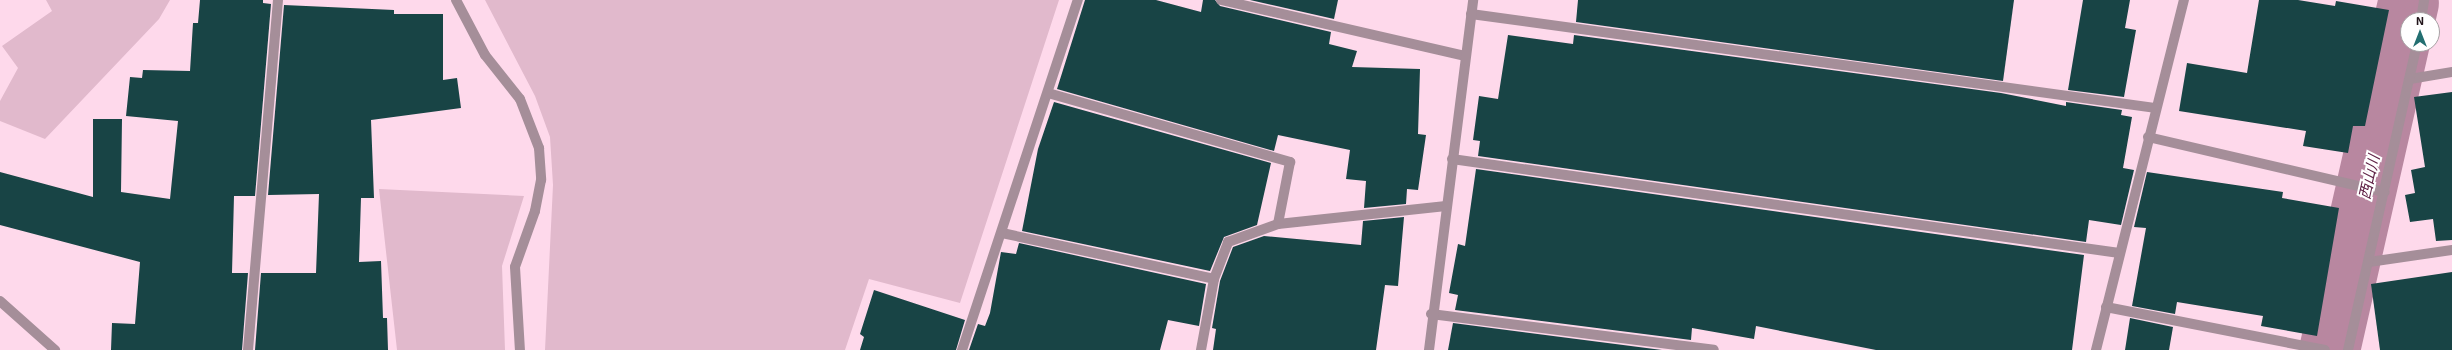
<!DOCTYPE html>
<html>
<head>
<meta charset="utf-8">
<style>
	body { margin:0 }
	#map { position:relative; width:2452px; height:350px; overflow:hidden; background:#fed9eb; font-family:"Exo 2","Noto Sans JP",sans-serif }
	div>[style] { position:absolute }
	.green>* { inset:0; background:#e1b9cc }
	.river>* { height:61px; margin:-30.5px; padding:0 30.5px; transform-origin:30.5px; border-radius:30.5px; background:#b887a0 }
	.building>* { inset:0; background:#184445 }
	.minor>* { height:10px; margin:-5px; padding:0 5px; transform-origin:5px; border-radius:5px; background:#a58e99 }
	span { translate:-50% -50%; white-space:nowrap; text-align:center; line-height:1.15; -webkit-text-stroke:4px #fff; paint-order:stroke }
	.water-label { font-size:15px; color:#602347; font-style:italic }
	.north { position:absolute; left:2400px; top:12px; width:40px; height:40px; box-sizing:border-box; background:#fff; border:1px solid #a7a1a4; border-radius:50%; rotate:0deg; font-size:11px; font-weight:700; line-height:16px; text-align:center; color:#22151b }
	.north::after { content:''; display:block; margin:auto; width:14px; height:18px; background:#236f71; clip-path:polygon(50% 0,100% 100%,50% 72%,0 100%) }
</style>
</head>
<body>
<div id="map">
	<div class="green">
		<div style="clip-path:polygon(46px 0,170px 0,159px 19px,45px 139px,0 121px,0 101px,18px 68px,2px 46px,52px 11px)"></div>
		<div style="clip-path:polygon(485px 0,1059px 0,960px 303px,869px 279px,845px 350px,545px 350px,553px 185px,550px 137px,535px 96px)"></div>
		<div style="clip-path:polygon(379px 189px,524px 196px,502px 266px,505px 350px,397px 350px)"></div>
	</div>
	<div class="river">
		<div style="left:2329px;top:350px;width:356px;rotate:-77.2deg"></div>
	</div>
	<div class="building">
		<div style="clip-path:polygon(200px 0,263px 0,263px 3px,271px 4px,255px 196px,234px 196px,232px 273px,248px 273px,242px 350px,111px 350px,112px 323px,135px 324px,140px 262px,0 225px,0 172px,93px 197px,93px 119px,122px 119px,121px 192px,170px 199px,178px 121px,126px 116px,130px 77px,142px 78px,143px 70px,190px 71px,193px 23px,198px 23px)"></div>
		<div style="clip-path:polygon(1085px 0,1156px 0,1201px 12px,1203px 0,1215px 0,1220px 6px,1331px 32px,1329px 44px,1357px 51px,1352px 67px,1420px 69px,1418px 134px,1426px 135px,1418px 190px,1407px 189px,1406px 204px,1364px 208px,1366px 181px,1346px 179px,1350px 150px,1278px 135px,1274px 151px,1057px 89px)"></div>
		<div style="clip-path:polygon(1250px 0,1338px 0,1334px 19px)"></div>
		<div style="clip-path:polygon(1578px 0,2014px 0,2003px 81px,1576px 22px)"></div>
		<div style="clip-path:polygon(2083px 0,2130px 0,2125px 28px,2136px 30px,2124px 97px,2068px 90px)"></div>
		<div style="clip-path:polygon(2259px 0,2298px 0,2335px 6px,2336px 1px,2389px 10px,2365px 126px,2353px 126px,2348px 153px,2303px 146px,2306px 131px,2179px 111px,2187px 63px,2247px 73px)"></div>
		<div style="clip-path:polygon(284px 5px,394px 10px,394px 14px,443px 14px,443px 80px,457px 78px,461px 108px,371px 120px,374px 198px,361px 198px,359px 262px,381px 261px,383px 318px,387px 318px,388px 350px,255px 350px,261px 273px,316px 273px,319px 194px,268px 195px)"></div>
		<div style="clip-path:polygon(1508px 35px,1573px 44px,1574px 35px,2001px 93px,2066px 106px,2066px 102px,2122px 110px,2121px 115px,2132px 117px,2123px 168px,2134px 170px,2121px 225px,2089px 220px,2086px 242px,1478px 156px,1480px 141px,1473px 140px,1479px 96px,1498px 99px)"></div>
		<div style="clip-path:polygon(2452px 92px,2452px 240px,2436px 241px,2433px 219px,2410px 222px,2405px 195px,2415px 193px,2411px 170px,2425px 167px,2414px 97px)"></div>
		<div style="clip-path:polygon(1054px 102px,1271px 163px,1257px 225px,1224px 237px,1210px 271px,1022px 231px,1038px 149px)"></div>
		<div style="clip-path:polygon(1476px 169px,2084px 255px,2072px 350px,1876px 350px,1756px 326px,1754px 339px,1692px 328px,1691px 340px,1455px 310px,1458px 295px,1449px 293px,1458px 244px,1465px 246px)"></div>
		<div style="clip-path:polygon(2147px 172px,2283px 192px,2282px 198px,2339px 208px,2317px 336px,2261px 326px,2263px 316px,2177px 302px,2175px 314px,2132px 306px,2146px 228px,2134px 227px)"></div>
		<div style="clip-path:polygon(1404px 217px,1398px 286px,1385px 285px,1376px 350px,1213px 350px,1216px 329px,1212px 328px,1220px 281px,1233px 247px,1264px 236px,1361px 245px,1363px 221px)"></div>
		<div style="clip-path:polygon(1019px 243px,1206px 284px,1199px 326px,1168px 320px,1160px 350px,969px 350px,978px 324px,985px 326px,990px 313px,1001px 252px,1016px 254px)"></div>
		<div style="clip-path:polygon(2452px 272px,2452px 350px,2380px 350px,2371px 284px)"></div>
		<div style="clip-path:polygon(874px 290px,965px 320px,956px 350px,860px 350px,864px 337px,860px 334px)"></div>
		<div style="clip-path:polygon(2130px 318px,2173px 327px,2169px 350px,2125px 350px)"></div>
		<div style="clip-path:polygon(1453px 323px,1662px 350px,1448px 350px)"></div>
	</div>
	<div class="minor">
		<div style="left:456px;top:0;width:62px;rotate:62.2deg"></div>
		<div style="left:485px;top:55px;width:56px;rotate:51.5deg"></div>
		<div style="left:520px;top:99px;width:53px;rotate:68.8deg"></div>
		<div style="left:539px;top:148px;width:32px;rotate:86deg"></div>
		<div style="left:541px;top:180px;width:32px;rotate:101deg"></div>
		<div style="left:535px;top:211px;width:59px;rotate:109.7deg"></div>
		<div style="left:515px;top:267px;width:83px;rotate:86.6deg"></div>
		<div style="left:1221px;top:0;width:251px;rotate:12.9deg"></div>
		<div style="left:1471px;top:14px;width:690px;rotate:7.82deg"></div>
		<div style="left:2421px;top:20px;width:20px;rotate:-81deg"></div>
		<div style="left:2410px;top:79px;width:43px;rotate:-9.5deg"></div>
		<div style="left:1048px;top:93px;width:252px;rotate:15.9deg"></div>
		<div style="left:1290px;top:162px;width:63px;rotate:101deg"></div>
		<div style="left:2148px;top:137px;width:243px;rotate:13.1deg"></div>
		<div style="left:1452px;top:159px;width:674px;rotate:8.02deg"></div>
		<div style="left:1002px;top:233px;width:217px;rotate:12.2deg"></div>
		<div style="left:2369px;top:262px;width:84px;rotate:-8.2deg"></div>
		<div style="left:0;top:301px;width:74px;rotate:41.7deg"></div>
		<div style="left:2106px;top:307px;width:223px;rotate:11.1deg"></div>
		<div style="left:1431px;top:314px;width:285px;rotate:7.2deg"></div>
		<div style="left:248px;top:350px;width:351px;rotate:-85.1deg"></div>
		<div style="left:962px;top:350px;width:369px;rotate:-71.7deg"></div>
		<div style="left:1201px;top:350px;width:72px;rotate:-79.6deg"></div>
		<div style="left:1214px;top:279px;width:40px;rotate:-69deg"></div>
		<div style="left:1228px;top:242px;width:53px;rotate:-19.8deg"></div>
		<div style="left:1278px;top:224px;width:169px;rotate:-6.1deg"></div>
		<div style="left:1429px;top:350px;width:353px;rotate:-82.8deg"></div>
		<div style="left:2096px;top:350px;width:361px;rotate:-75.9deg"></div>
		<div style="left:2348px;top:350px;width:314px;rotate:-77.3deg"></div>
	</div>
	<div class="water-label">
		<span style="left:2369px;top:177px;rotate:-77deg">西山川</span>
	</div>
	<div class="north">N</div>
</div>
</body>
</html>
